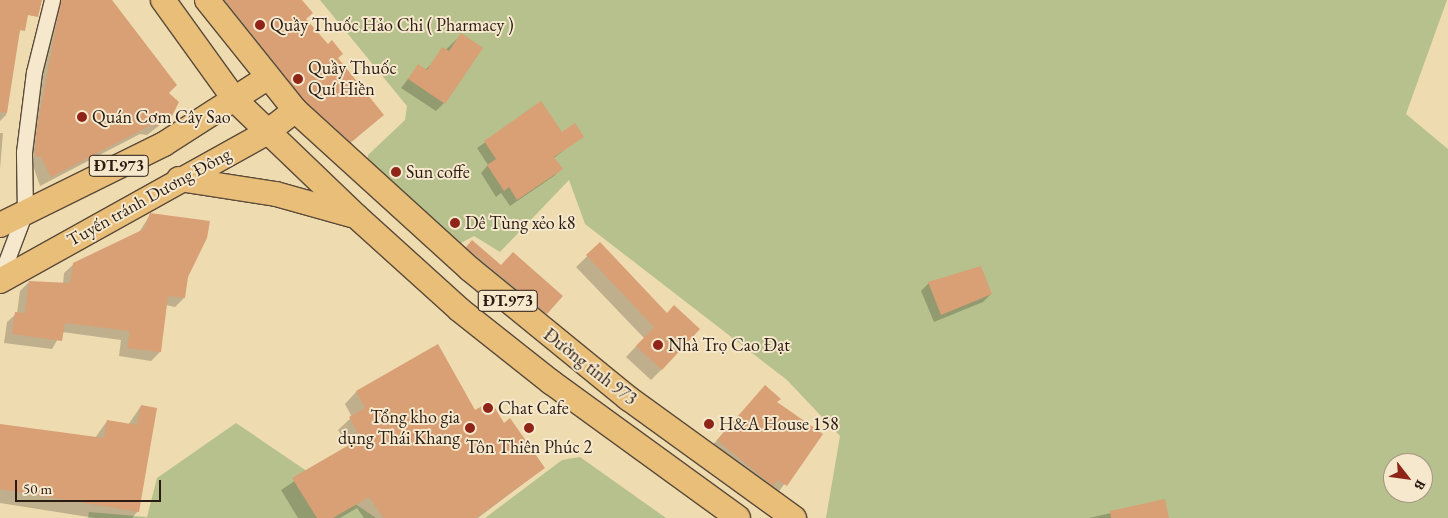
<!DOCTYPE html>
<html>
<head>
<meta charset="utf-8">
<style>
	body { margin:0 }
	#map { position:relative; width:1448px; height:518px; overflow:hidden; background:#efdbb0; font-family:"EB Garamond",serif }
	div>[style] { position:absolute }
	.green>* { inset:0; background:#b7c18d }
	.shadow>* { inset:0; background:#0003 }
	.building>* { inset:0; background:#d99f75 }
	.roads { filter:drop-shadow(1px 0 #5b4b3a) drop-shadow(-1px 0 #5b4b3a) drop-shadow(0 1px #5b4b3a) drop-shadow(0 -1px #5b4b3a) }
	.street>* { height:15px; margin:-7.5px; padding:0 7.5px; transform-origin:7.5px; border-radius:7.5px; background:#f5e8cc }
	.primary>* { height:24px; margin:-12px; padding:0 12px; transform-origin:12px; border-radius:12px; background:#e8be78 }
	.dots>* { width:14px; height:14px; translate:-50% -50%; box-sizing:border-box; border:2px solid #f5e8cc; border-radius:50% }
	span { translate:-50% -50%; white-space:nowrap; text-align:center; line-height:1.15; -webkit-text-stroke:4px #f5e8cc; paint-order:stroke }
	.shield-label span { padding:1px 4px; background:#f5e8cc; border:1px solid; border-radius:4px; -webkit-text-stroke-width:0 }
	.shield-label { font-size:16px; color:#2a1b13; font-weight:700 }
	.poi-label { font-size:18px; color:#2a1b13 }
	.left { translate:0 -50%; text-align:left }
	.right { translate:-100% -50%; text-align:right }
	.street-label { font-size:18px; color:#2a1b13 }
	.north { position:absolute; left:1383px; top:453px; width:50px; height:50px; box-sizing:border-box; background:#f5e8cc; border:1px solid #a49682; border-radius:50%; rotate:120deg; font-size:14px; font-weight:700; line-height:20px; text-align:center; color:#2a1b13 }
	.north::after { content:''; display:block; margin:auto; width:18px; height:22px; background:#8f2418; clip-path:polygon(50% 0,100% 100%,50% 72%,0 100%) }
	.scale { position:absolute; left:15px; top:480px; width:146px; height:22px; box-sizing:border-box; border:2px solid #2a1b13; border-top:0; padding-left:6px; font-size:15px; line-height:18px; white-space:nowrap; color:#2a1b13; -webkit-text-stroke:4px #f5e8cc; paint-order:stroke }
</style>
</head>
<body>
<div id="map">
	<div class="green">
		<div style="clip-path:polygon(evenodd,320px 0,1447px 0,1406px 114px,1448px 149px,1448px 518px,826px 518px,840px 436px,787px 380px,585px 224px,569px 180px,500px 252px,474px 236px,461px 243px,367px 165px,368px 155px,405px 120px,407px 106px,320px 0,1393px 463px,1423px 463px,1423px 493px,1393px 493px,1393px 463px)"></div>
		<div style="clip-path:polygon(236px 423px,376px 518px,88px 518px,89px 512px,147px 517px,157px 478px)"></div>
		<div style="clip-path:polygon(580px 457px,666px 518px,485px 518px,562px 460px)"></div>
	</div>
	<div class="shadow">
		<div style="clip-path:polygon(0 0,34px 0,18px 36px,6px 115px,0 121px)"></div>
		<div style="clip-path:polygon(55px 0,110px 0,168px 93px,170px 117px,147px 135px,140px 134px,40px 186px,26px 145px)"></div>
		<div style="clip-path:polygon(203px 0,302px 0,305px 19px,383px 115px,340px 152px)"></div>
		<div style="clip-path:polygon(461px 35px,444px 103px,436px 111px,401px 88px,418px 66px,425px 70px)"></div>
		<div style="clip-path:polygon(541px 103px,561px 134px,582px 136px,554px 158px,561px 169px,554px 176px,510px 206px,501px 193px,496px 197px,481px 173px,488px 165px,477px 148px)"></div>
		<div style="clip-path:polygon(0 133px,3px 133px,0 169px)"></div>
		<div style="clip-path:polygon(150px 215px,187px 276px,184px 298px,175px 307px,166px 305px,160px 352px,151px 361px,119px 356px,121px 340px,62px 332px,52px 349px,4px 343px,7px 322px,17px 313px,20px 291px,29px 282px,63px 284px,64px 273px,74px 264px,138px 234px)"></div>
		<div style="clip-path:polygon(472px 242px,501px 266px,561px 296px,538px 321px,464px 250px)"></div>
		<div style="clip-path:polygon(600px 244px,667px 314px,662px 369px,651px 380px,626px 357px,644px 338px,576px 267px)"></div>
		<div style="clip-path:polygon(929px 283px,991px 294px,983px 302px,934px 322px,921px 291px)"></div>
		<div style="clip-path:polygon(437px 345px,475px 411px,503px 425px,544px 468px,478px 518px,364px 518px,357px 508px,340px 518px,298px 518px,281px 490px,348px 446px,338px 430px,352px 417px,345px 404px,356px 392px)"></div>
		<div style="clip-path:polygon(757px 395px,821px 434px,777px 494px,709px 449px)"></div>
		<div style="clip-path:polygon(141px 406px,138px 511px,132px 518px,95px 518px,0 503px,0 426px,95px 438px,107px 421px,128px 425px)"></div>
		<div style="clip-path:polygon(1164px 501px,1168px 518px,1088px 518px,1089px 518px)"></div>
	</div>
	<div class="building">
		<div style="clip-path:polygon(0 0,42px 0,38px 17px,28px 15px,25px 31px,20px 30px,7px 113px,0 112px)"></div>
		<div style="clip-path:polygon(61px 0,112px 0,177px 85px,169px 93px,179px 102px,171px 118px,164px 114px,158px 126px,151px 125px,51px 177px,41px 157px,35px 156px,36px 134px)"></div>
		<div style="clip-path:polygon(225px 0,302px 0,313px 13px,306px 19px,328px 44px,332px 40px,343px 54px,338px 58px,384px 115px,351px 142px,305px 101px)"></div>
		<div style="clip-path:polygon(461px 33px,483px 48px,445px 104px,408px 79px,418px 64px,427px 70px,442px 47px,449px 51px)"></div>
		<div style="clip-path:polygon(541px 101px,562px 132px,575px 123px,584px 137px,554px 157px,563px 169px,517px 200px,509px 187px,504px 191px,487px 165px,496px 159px,484px 141px)"></div>
		<div style="clip-path:polygon(150px 213px,210px 221px,207px 238px,188px 277px,185px 298px,168px 296px,161px 352px,127px 348px,130px 331px,65px 323px,62px 341px,12px 334px,15px 312px,25px 313px,29px 281px,70px 283px,73px 263px,144px 229px)"></div>
		<div style="clip-path:polygon(472px 240px,501px 265px,513px 252px,563px 296px,547px 314px,466px 247px)"></div>
		<div style="clip-path:polygon(600px 242px,667px 313px,674px 305px,700px 329px,662px 370px,636px 346px,654px 327px,586px 255px)"></div>
		<div style="clip-path:polygon(981px 266px,992px 294px,941px 315px,928px 282px)"></div>
		<div style="clip-path:polygon(438px 344px,475px 410px,491px 401px,504px 423px,510px 418px,545px 468px,476px 518px,384px 518px,369px 497px,333px 518px,317px 518px,292px 478px,361px 438px,349px 417px,365px 408px,356px 391px)"></div>
		<div style="clip-path:polygon(765px 385px,781px 399px,777px 402px,823px 434px,787px 486px,777px 480px,773px 486px,717px 440px)"></div>
		<div style="clip-path:polygon(141px 405px,157px 408px,139px 512px,0 489px,0 424px,104px 438px,107px 420px,137px 425px)"></div>
		<div style="clip-path:polygon(1165px 499px,1169px 518px,1111px 518px,1110px 511px)"></div>
	</div>
	<div class="roads">
		<div class="street">
			<div style="left:0;top:278px;width:71px;rotate:-69.3deg"></div>
			<div style="left:25px;top:212px;width:60px;rotate:-91deg"></div>
			<div style="left:24px;top:152px;width:81px;rotate:-82.9deg"></div>
			<div style="left:34px;top:72px;width:74px;rotate:-76deg"></div>
		</div>
		<div class="primary">
			<div style="left:163px;top:0;width:123px;rotate:54.2deg"></div>
			<div style="left:235px;top:100px;width:168px;rotate:43.8deg"></div>
			<div style="left:356px;top:216px;width:140px;rotate:42.1deg"></div>
			<div style="left:460px;top:310px;width:116px;rotate:38.4deg"></div>
			<div style="left:551px;top:382px;width:231px;rotate:36deg"></div>
			<div style="left:207px;top:0;width:141px;rotate:51.3deg"></div>
			<div style="left:295px;top:110px;width:238px;rotate:42.3deg"></div>
			<div style="left:471px;top:270px;width:203px;rotate:39.2deg"></div>
			<div style="left:628px;top:398px;width:205px;rotate:35.9deg"></div>
			<div style="left:179px;top:179px;width:98px;rotate:8.8deg"></div>
			<div style="left:276px;top:194px;width:78px;rotate:15.6deg"></div>
			<div style="left:0;top:225px;width:183px;rotate:-26.3deg"></div>
			<div style="left:164px;top:144px;width:122px;rotate:-32.7deg"></div>
			<div style="left:0;top:281px;width:304px;rotate:-29.1deg"></div>
			<div style="left:266px;top:133px;width:37px;rotate:-38deg"></div>
		</div>
	</div>
	<div class="dots">
		<div style="left:260px;top:25px;background:#8f2418"></div>
		<div style="left:298px;top:79px;background:#8f2418"></div>
		<div style="left:82px;top:117px;background:#8f2418"></div>
		<div style="left:396px;top:172px;background:#8f2418"></div>
		<div style="left:455px;top:223px;background:#8f2418"></div>
		<div style="left:658px;top:345px;background:#8f2418"></div>
		<div style="left:488px;top:408px;background:#8f2418"></div>
		<div style="left:709px;top:424px;background:#8f2418"></div>
		<div style="left:470px;top:428px;background:#8f2418"></div>
		<div style="left:529px;top:428px;background:#8f2418"></div>
	</div>
	<div class="shield-label">
		<span style="left:119px;top:166px">ĐT.973</span>
		<span style="left:508px;top:301px">ĐT.973</span>
	</div>
	<div class="poi-label">
		<span class="left" style="left:270px;top:25px">Quầy Thuốc Hảo Chi ( Pharmacy )</span>
		<span class="left" style="left:308px;top:79px">Quầy Thuốc<br>Quí Hiền</span>
		<span class="left" style="left:92px;top:117px">Quán Cơm Cây Sao</span>
		<span class="left" style="left:406px;top:172px">Sun coffe</span>
		<span class="left" style="left:465px;top:223px">Dê Tùng xẻo k8</span>
		<span class="left" style="left:668px;top:345px">Nhà Trọ Cao Đạt</span>
		<span class="left" style="left:498px;top:408px">Chat Cafe</span>
		<span class="right" style="left:460px;top:428px">Tổng kho gia<br>dụng Thái Khang</span>
		<span class="left" style="left:719px;top:424px">H&amp;A House 158</span>
		<span style="left:529px;top:447px">Tôn Thiên Phúc 2</span>
	</div>
	<div class="street-label">
		<span style="left:149px;top:197px;rotate:-29deg">Tuyến tránh Dương Đông</span>
		<span style="left:590px;top:367px;rotate:38deg">Đường tỉnh 973</span>
	</div>
	<div class="north">B</div>
	<div class="scale">50 m</div>
</div>
</body>
</html>
